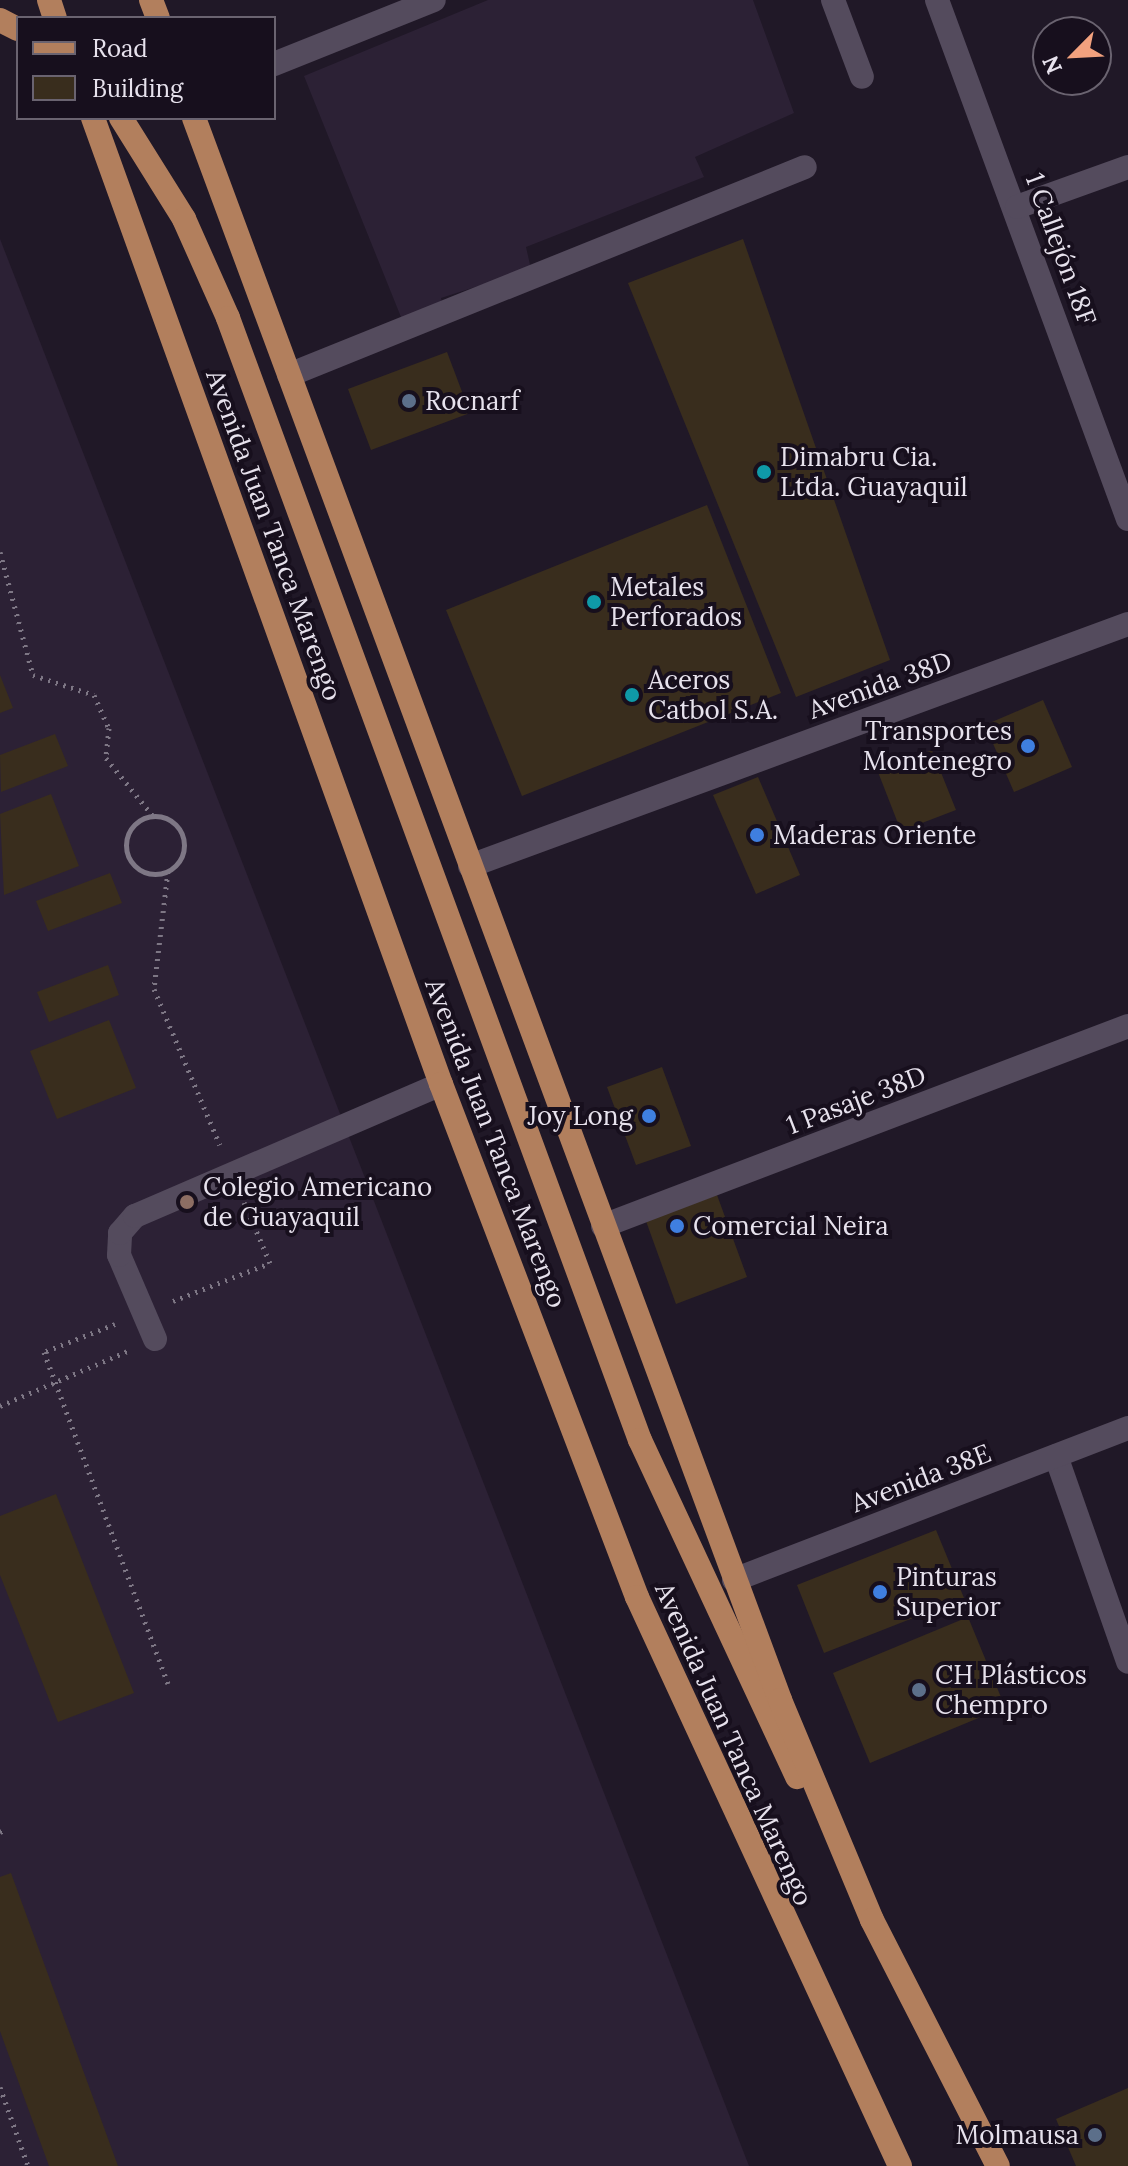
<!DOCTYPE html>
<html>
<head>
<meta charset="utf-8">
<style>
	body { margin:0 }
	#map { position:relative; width:1128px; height:2166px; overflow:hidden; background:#201827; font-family:Lora,serif }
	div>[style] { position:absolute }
	.built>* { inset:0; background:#2c2135 }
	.building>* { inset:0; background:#392d1d }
	.path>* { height:5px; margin-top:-2.5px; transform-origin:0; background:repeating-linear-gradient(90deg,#7e7785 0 2px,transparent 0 8px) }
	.path>.ring { margin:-2.5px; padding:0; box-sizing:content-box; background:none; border:5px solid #7e7785; border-radius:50% }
	.minor>* { height:24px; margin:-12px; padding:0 12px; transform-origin:12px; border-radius:12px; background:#544b5d }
	.major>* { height:24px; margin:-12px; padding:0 12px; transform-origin:12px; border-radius:12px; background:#b27f5d }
	.dots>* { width:22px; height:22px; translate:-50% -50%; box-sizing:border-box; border:4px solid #170f1d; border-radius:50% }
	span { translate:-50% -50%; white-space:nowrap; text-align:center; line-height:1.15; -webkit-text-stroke:8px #170f1d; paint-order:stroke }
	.street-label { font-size:26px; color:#e7e2ed }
	.poi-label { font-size:26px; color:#e7e2ed }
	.left { translate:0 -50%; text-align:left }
	.right { translate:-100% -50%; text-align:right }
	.legend { position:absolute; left:16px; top:16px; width:260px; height:104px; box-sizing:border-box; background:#170f1d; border:2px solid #6a6370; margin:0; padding:10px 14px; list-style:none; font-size:24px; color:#e7e2ed }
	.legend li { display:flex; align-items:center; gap:16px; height:40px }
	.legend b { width:40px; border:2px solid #6a6370 }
	.north { position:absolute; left:1032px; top:16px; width:80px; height:80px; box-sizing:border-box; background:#170f1d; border:2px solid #6a6370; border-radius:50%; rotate:246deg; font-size:22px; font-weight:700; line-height:32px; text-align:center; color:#e7e2ed }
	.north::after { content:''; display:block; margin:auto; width:28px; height:36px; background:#f2a17e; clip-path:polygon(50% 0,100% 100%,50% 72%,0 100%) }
</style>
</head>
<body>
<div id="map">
	<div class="built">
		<div style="clip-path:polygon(488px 0,753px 0,794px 113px,695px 157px,704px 177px,526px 247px,531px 269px,441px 298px,443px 310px,405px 327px,304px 76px)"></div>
		<div style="clip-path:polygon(0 239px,749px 2166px,0 2166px)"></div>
	</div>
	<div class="building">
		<div style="clip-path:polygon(743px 239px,890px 660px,796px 697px,628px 283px)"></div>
		<div style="clip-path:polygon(447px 352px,470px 413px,371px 450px,348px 389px)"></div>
		<div style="clip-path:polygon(707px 505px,781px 693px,522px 796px,446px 610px)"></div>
		<div style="clip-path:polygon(0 675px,13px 708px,0 713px)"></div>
		<div style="clip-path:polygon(1043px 700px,1072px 767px,1014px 792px,985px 725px)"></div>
		<div style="clip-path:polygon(55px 734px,68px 766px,1px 792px,0 755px)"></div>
		<div style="clip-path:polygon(932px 750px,956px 810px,901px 831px,878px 772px)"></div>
		<div style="clip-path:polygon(758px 777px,800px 875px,756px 894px,713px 795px)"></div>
		<div style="clip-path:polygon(51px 794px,79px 866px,4px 895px,0 814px)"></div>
		<div style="clip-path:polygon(110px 873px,122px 903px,48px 931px,36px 901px)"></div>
		<div style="clip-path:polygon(108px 965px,119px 995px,49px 1022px,37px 992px)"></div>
		<div style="clip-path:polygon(109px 1020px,136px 1088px,57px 1119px,30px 1051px)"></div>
		<div style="clip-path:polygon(662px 1067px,691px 1146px,636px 1165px,607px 1087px)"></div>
		<div style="clip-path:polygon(717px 1195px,747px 1277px,676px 1304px,646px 1221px)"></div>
		<div style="clip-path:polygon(56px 1494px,134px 1693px,58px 1722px,0 1575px,0 1516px)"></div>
		<div style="clip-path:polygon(936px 1530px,964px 1598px,824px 1653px,797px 1585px)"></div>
		<div style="clip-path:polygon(968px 1617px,1005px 1707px,870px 1763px,833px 1673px)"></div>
		<div style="clip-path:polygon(11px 1873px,118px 2166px,49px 2166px,0 2031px,0 1877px)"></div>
		<div style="clip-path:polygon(1128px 2088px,1128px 2166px,1076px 2166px,1056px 2119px)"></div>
	</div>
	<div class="path">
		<div style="left:0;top:552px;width:127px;rotate:75deg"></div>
		<div style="left:33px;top:675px;width:64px;rotate:18.2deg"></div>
		<div style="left:94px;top:695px;width:36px;rotate:66deg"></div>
		<div style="left:109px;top:728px;width:30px;rotate:96deg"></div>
		<div style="left:106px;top:758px;width:75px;rotate:51deg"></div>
		<div class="ring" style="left:126px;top:816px;width:53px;height:53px"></div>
		<div style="left:168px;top:871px;width:119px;rotate:96.8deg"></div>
		<div style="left:154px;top:989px;width:169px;rotate:67.1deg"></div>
		<div style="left:173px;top:1301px;width:104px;rotate:-21.4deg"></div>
		<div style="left:270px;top:1263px;width:66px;rotate:-113.1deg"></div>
		<div style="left:115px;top:1324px;width:76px;rotate:158.5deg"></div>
		<div style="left:44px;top:1352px;width:354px;rotate:69.5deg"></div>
		<div style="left:0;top:1406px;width:139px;rotate:-23.3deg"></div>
		<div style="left:0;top:1832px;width:5px;rotate:-22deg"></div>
		<div style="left:0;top:2087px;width:84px;rotate:70.5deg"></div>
	</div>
	<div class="minor">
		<div style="left:833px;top:0;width:82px;rotate:69.4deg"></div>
		<div style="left:937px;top:0;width:553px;rotate:69.8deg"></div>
		<div style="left:274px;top:64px;width:172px;rotate:-21.8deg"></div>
		<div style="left:1017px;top:207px;width:118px;rotate:-19.8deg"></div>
		<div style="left:289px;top:375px;width:556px;rotate:-21.95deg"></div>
		<div style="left:470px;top:866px;width:701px;rotate:-20.19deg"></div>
		<div style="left:603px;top:1226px;width:562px;rotate:-20.85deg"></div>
		<div style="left:155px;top:1339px;width:91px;rotate:-113.2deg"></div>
		<div style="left:119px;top:1255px;width:22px;rotate:-87deg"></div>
		<div style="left:120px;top:1233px;width:23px;rotate:-49deg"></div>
		<div style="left:135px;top:1216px;width:333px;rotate:-23.3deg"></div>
		<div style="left:1056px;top:1456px;width:218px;rotate:70.7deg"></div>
		<div style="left:734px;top:1580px;width:422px;rotate:-21.1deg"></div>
	</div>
	<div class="major">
		<div style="left:49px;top:0;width:19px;rotate:72deg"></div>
		<div style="left:151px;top:0;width:19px;rotate:69deg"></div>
		<div style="left:0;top:20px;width:20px;rotate:27deg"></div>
		<div style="left:93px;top:118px;width:1027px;rotate:70.19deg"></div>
		<div style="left:441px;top:1084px;width:549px;rotate:69.09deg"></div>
		<div style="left:637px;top:1597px;width:627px;rotate:65.19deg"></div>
		<div style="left:121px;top:118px;width:119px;rotate:58deg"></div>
		<div style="left:184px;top:219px;width:108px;rotate:66deg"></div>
		<div style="left:228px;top:318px;width:1195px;rotate:69.84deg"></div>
		<div style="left:640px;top:1440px;width:372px;rotate:65deg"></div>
		<div style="left:194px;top:118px;width:1687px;rotate:69.67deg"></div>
		<div style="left:780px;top:1700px;width:238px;rotate:67.3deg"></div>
		<div style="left:872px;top:1920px;width:276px;rotate:62.9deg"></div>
	</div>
	<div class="dots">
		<div style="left:409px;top:401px;background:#5c6f8a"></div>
		<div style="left:764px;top:472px;background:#0f9aa8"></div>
		<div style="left:594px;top:602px;background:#0f9aa8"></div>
		<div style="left:632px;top:695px;background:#0f9aa8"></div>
		<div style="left:1028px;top:746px;background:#3f7fe0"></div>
		<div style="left:757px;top:835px;background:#3f7fe0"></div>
		<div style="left:649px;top:1116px;background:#3f7fe0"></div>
		<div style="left:187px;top:1202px;background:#8d6e63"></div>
		<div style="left:677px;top:1226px;background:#3f7fe0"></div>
		<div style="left:880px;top:1592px;background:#3f7fe0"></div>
		<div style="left:919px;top:1690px;background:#5c6f8a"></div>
		<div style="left:1095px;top:2135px;background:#5c6f8a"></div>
	</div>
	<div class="street-label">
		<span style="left:1061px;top:249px;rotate:70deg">1 Callejón 18F</span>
		<span style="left:274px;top:535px;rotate:70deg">Avenida Juan Tanca Marengo</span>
		<span style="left:880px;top:685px;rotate:-20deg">Avenida 38D</span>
		<span style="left:856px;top:1100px;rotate:-21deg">1 Pasaje 38D</span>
		<span style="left:496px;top:1143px;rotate:69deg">Avenida Juan Tanca Marengo</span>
		<span style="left:921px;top:1478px;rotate:-21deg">Avenida 38E</span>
		<span style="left:734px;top:1744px;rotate:66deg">Avenida Juan Tanca Marengo</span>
	</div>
	<div class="poi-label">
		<span class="left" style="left:425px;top:401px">Rocnarf</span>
		<span class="left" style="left:780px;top:472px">Dimabru Cia.<br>Ltda. Guayaquil</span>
		<span class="left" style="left:610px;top:602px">Metales<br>Perforados</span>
		<span class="left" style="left:648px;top:695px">Aceros<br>Catbol S.A.</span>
		<span class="right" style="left:1012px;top:746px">Transportes<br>Montenegro</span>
		<span class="left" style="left:773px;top:835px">Maderas Oriente</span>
		<span class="right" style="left:633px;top:1116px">Joy Long</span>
		<span class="left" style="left:203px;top:1202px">Colegio Americano<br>de Guayaquil</span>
		<span class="left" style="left:693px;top:1226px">Comercial Neira</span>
		<span class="left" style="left:896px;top:1592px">Pinturas<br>Superior</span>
		<span class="left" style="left:935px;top:1690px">CH Plásticos<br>Chempro</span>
		<span class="right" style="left:1079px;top:2135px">Molmausa</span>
	</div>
	<ul class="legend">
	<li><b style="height:10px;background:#b27f5d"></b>Road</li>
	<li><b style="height:22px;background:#392d1d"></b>Building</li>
	</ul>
	<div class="north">N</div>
</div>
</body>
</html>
